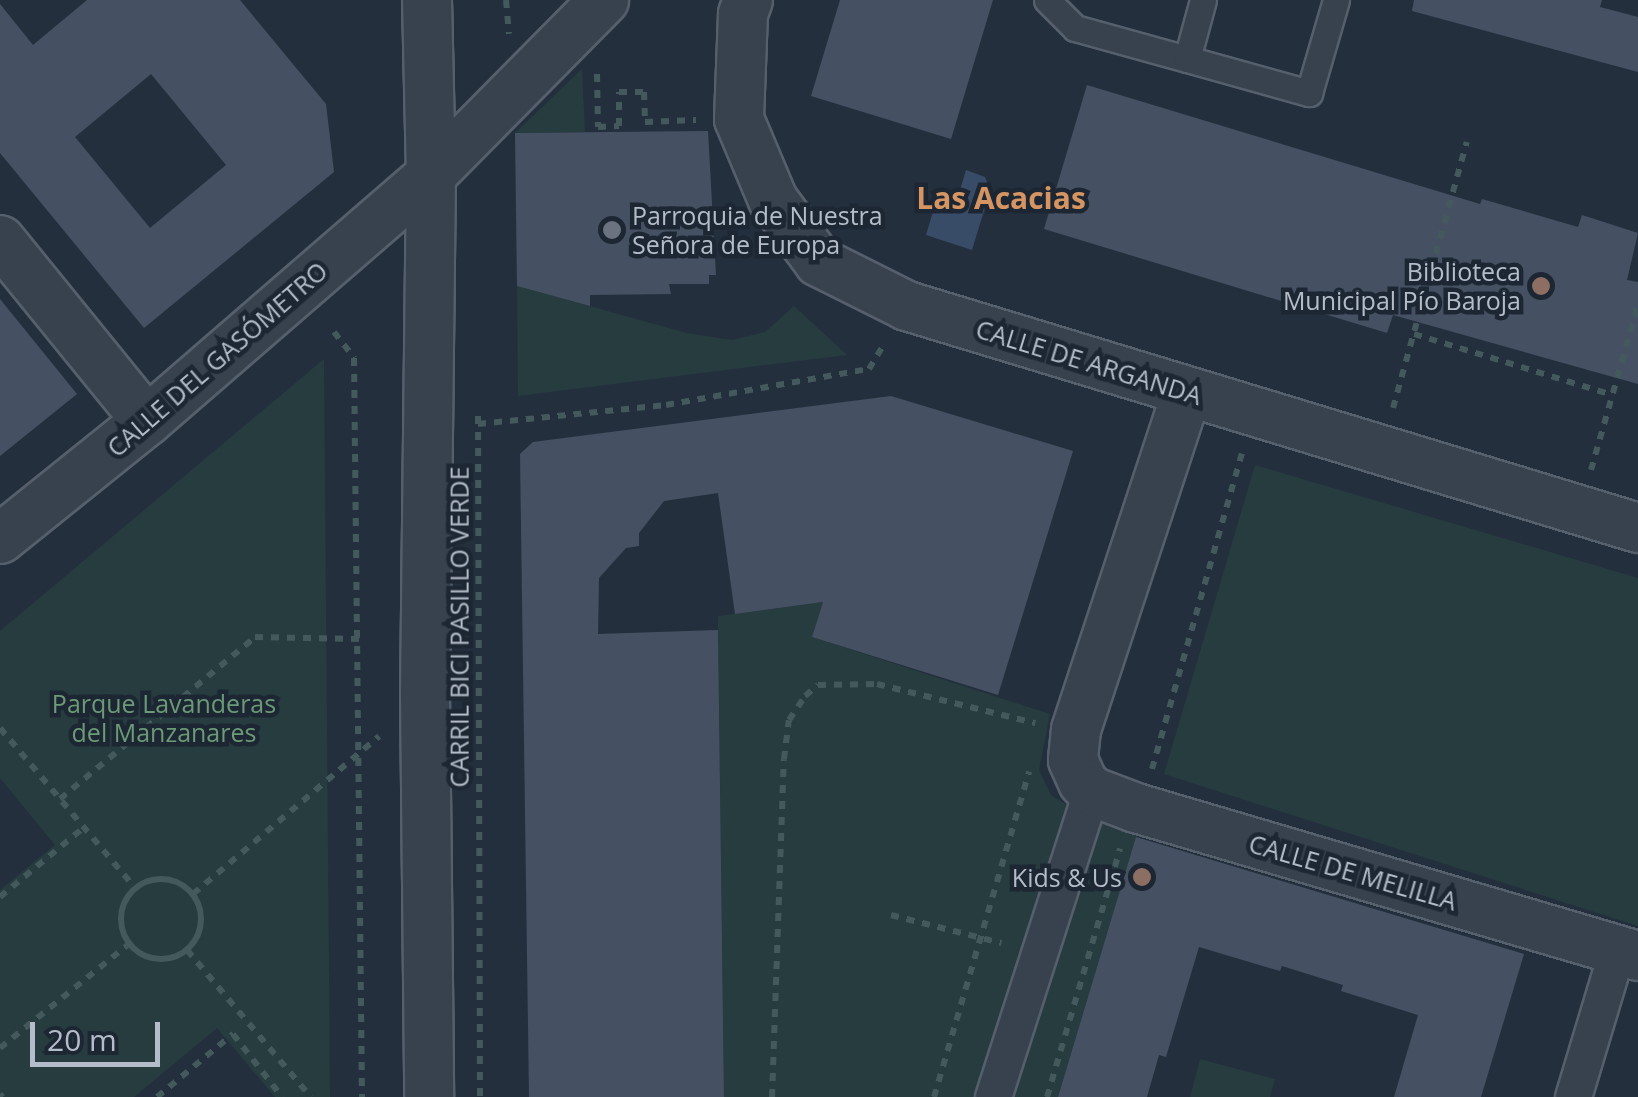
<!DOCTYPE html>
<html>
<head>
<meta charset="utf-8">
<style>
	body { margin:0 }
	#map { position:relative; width:1638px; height:1097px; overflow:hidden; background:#242f3e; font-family:"Open Sans",sans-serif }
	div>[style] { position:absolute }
	.green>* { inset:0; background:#263c3f }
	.water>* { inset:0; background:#394c67 }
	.building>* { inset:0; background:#455162 }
	.path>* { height:6px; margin-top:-3px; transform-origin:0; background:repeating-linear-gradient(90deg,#44595c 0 8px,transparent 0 16px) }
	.path>.ring { margin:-3px; padding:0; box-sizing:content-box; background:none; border:6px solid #44595c; border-radius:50% }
	.roads { filter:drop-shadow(2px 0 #565f6c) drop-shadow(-2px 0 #565f6c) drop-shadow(0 2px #565f6c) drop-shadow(0 -2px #565f6c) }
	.service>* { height:25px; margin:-12.5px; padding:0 12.5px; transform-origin:12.5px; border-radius:12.5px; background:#38414e }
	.pedestrian>* { height:35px; margin:-17.5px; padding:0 17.5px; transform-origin:17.5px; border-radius:17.5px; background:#38414e }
	.minor>* { height:48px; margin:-24px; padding:0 24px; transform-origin:24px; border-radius:24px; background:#38414e }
	.dots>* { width:28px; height:28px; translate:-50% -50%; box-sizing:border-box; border:5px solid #1d2633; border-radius:50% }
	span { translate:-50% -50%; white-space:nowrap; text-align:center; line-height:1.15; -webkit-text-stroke:9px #1d2633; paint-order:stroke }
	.poi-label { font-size:25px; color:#b4bcc9 }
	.left { translate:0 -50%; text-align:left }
	.right { translate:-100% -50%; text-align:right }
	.street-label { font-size:25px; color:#b4bcc9 }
	.park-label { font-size:25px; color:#6b9a76 }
	.quarter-label { font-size:30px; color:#d59563; font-weight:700 }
	.scale { position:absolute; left:30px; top:1022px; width:130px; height:45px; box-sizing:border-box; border:5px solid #b4bcc9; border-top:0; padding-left:12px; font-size:30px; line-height:35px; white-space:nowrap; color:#b4bcc9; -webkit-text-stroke:8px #1d2633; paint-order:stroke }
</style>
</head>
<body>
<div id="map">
	<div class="green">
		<div style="clip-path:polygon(582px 69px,585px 132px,515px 133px)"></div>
		<div style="clip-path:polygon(517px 286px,687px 333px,732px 340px,765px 332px,794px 306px,847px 355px,518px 396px)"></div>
		<div style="clip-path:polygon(324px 359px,330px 1097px,275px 1097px,217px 1028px,134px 1097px,0 1097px,0 890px,55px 845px,0 778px,0 631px)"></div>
		<div style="clip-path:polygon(1255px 465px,1638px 578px,1638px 926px,1164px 774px)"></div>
		<div style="clip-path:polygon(823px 602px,812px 637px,1050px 714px,1039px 770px,1051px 795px,1080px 813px,1138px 832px,1058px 1097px,724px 1097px,718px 616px)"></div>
		<div style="clip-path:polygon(1200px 1059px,1275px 1079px,1270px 1097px,1190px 1097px)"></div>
	</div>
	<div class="water">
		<div style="clip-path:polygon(966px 170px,985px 177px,990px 191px,972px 250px,926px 235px,938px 195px,957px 200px)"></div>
	</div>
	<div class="building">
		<div style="clip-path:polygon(evenodd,87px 0,240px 0,326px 104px,334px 172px,144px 328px,0 153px,0 4px,33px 45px,87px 0,151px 74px,226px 165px,150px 228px,75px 137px,151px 74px)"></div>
		<div style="clip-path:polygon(840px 0,993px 0,951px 139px,811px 96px)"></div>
		<div style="clip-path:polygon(1414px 0,1602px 0,1600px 7px,1638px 17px,1638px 72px,1412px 11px)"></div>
		<div style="clip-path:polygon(1087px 85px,1480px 204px,1482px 199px,1578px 227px,1582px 215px,1638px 233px,1627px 280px,1638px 282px,1638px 384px,1393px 315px,1387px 333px,1044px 229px)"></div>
		<div style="clip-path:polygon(708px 131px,716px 275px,709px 275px,709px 284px,669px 284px,671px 294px,590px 295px,590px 306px,517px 286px,515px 133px)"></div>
		<div style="clip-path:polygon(0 299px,77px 394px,0 456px)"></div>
		<div style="clip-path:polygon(891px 396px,1073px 451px,998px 695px,812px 637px,823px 602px,735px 614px,718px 493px,664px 501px,639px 533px,639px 546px,626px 548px,599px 578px,598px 634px,718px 630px,724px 1097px,529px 1097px,520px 454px,533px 442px)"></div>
		<div style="clip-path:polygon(1136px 837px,1524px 954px,1481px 1097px,1394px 1097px,1418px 1015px,1341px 991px,1343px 985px,1282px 966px,1280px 971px,1199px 947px,1166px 1057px,1159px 1055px,1147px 1097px,1058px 1097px)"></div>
	</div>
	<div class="path">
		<div style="left:506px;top:0;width:34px;rotate:85deg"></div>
		<div style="left:597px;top:74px;width:53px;rotate:88.9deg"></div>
		<div style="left:598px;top:127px;width:21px;rotate:-3deg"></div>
		<div style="left:619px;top:126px;width:34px;rotate:-90deg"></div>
		<div style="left:619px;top:92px;width:25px"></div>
		<div style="left:644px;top:92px;width:30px;rotate:88deg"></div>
		<div style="left:645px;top:122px;width:51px;rotate:-2.2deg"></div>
		<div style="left:334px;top:332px;width:33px;rotate:52deg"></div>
		<div style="left:354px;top:358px;width:739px;rotate:89.38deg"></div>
		<div style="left:1414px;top:334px;width:207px;rotate:17.1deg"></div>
		<div style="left:1393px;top:408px;width:276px;rotate:-74.5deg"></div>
		<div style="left:478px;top:416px;width:681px;rotate:89.83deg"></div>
		<div style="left:478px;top:424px;width:189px;rotate:-5.8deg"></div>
		<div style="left:666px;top:405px;width:206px;rotate:-10.1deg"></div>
		<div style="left:869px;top:369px;width:31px;rotate:-59deg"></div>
		<div style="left:1591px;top:470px;width:172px;rotate:-74.1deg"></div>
		<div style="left:0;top:728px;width:209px;rotate:49.8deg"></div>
		<div style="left:1152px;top:769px;width:328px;rotate:-74.1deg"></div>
		<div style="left:60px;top:799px;width:254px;rotate:-39.7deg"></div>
		<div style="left:255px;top:637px;width:104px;rotate:1.1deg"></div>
		<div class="ring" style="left:121px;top:879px;width:74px;height:74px"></div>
		<div style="left:193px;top:894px;width:244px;rotate:-40.3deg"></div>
		<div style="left:0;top:897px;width:108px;rotate:-39.7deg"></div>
		<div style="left:891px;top:915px;width:114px;rotate:14.3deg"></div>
		<div style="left:187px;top:950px;width:192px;rotate:49.9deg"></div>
		<div style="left:0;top:1048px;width:166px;rotate:-38.9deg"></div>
		<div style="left:0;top:1094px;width:4px;rotate:45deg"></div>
		<div style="left:157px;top:1097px;width:99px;rotate:-39.7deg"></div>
		<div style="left:233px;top:1034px;width:80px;rotate:52.1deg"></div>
		<div style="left:772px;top:1097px;width:338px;rotate:-88deg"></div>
		<div style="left:784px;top:759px;width:39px;rotate:-83deg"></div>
		<div style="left:789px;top:720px;width:29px;rotate:-56deg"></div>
		<div style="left:805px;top:696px;width:17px;rotate:-40deg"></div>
		<div style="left:818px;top:685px;width:59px;rotate:-1deg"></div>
		<div style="left:877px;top:684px;width:163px;rotate:13.9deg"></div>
		<div style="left:934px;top:1097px;width:339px;rotate:-73.7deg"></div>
		<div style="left:1047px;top:1097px;width:259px;rotate:-73.6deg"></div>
	</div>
	<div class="roads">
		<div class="service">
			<div style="left:1047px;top:0;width:40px;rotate:45deg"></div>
			<div style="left:1075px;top:28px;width:116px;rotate:15.5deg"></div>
			<div style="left:1203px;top:0;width:61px;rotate:105.2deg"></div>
			<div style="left:1187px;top:59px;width:127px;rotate:15.6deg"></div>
			<div style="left:1309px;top:93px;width:97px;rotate:-73.8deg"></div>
		</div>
		<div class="pedestrian">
			<div style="left:993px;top:1097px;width:321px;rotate:-72.2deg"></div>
			<div style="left:1573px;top:1097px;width:153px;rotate:-73.3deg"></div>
		</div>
		<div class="minor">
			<div style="left:427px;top:0;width:175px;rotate:88.7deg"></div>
			<div style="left:431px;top:175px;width:518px;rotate:90.66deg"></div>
			<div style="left:425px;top:693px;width:404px;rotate:89.4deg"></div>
			<div style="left:748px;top:0;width:15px;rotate:110deg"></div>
			<div style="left:743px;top:14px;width:105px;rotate:92.2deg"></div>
			<div style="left:739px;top:119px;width:88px;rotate:67.2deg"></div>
			<div style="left:773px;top:200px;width:77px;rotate:53.4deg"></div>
			<div style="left:819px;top:262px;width:98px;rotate:26.6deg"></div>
			<div style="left:907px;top:306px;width:764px;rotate:16.89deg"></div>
			<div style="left:0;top:240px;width:233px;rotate:50.9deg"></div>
			<div style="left:1187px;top:392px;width:356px;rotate:108.2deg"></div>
			<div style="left:1076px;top:730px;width:30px;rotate:96deg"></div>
			<div style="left:1073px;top:760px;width:24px;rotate:66deg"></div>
			<div style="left:1083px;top:782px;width:12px;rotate:48deg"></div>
			<div style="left:1091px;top:791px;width:48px;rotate:20.7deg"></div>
			<div style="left:1136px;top:808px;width:523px;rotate:16.43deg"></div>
			<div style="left:0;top:539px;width:189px;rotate:-38.8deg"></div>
			<div style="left:147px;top:421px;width:376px;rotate:-40.9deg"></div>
			<div style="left:431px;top:175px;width:246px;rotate:-45.3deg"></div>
		</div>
	</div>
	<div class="dots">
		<div style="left:612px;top:230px;background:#6b7280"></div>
		<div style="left:1541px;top:286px;background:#8d6e63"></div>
		<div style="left:1142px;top:877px;background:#8d6e63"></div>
	</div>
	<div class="poi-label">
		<span class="left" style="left:632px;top:230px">Parroquia de Nuestra<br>Señora de Europa</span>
		<span class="right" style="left:1521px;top:286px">Biblioteca<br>Municipal Pío Baroja</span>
		<span class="right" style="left:1122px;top:877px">Kids &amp; Us</span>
	</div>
	<div class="street-label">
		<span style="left:217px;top:359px;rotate:-41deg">CALLE DEL GASÓMETRO</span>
		<span style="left:1089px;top:362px;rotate:17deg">CALLE DE ARGANDA</span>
		<span style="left:459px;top:627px;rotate:-90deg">CARRIL BICI PASILLO VERDE</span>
		<span style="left:1353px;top:872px;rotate:16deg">CALLE DE MELILLA</span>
	</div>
	<div class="park-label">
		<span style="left:164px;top:718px">Parque Lavanderas<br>del Manzanares</span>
	</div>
	<div class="quarter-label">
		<span style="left:1001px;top:198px">Las Acacias</span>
	</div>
	<div class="scale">20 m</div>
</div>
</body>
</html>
